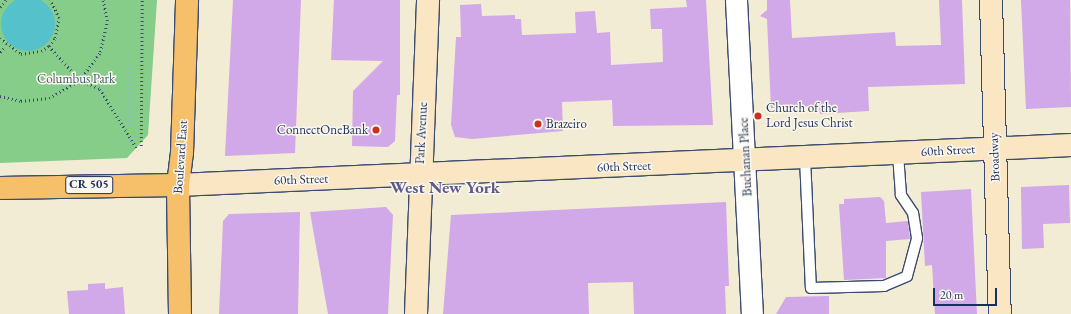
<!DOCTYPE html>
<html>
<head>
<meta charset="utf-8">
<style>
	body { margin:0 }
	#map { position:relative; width:1071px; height:314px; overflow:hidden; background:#f2ecd5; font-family:"EB Garamond",serif }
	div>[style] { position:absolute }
	.green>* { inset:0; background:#85cd89 }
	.water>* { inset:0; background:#55c2cb }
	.round { border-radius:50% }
	.building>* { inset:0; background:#d1a8e8 }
	.path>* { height:2.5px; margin-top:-1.25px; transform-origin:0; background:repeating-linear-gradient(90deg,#3b4b70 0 1px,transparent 0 4px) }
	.roads { filter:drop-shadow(1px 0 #3b4b70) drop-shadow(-1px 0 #3b4b70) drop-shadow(0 1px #3b4b70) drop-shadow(0 -1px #3b4b70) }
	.lane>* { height:10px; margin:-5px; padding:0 5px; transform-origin:5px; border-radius:5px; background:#fff }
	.street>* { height:21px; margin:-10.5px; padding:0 10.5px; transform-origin:10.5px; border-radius:10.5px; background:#fff }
	.secondary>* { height:22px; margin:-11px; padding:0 11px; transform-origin:11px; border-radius:11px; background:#fbe6c4 }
	.primary>* { height:22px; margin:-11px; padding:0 11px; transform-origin:11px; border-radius:11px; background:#f6c06b }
	.dots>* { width:11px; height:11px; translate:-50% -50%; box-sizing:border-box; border:2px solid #fbf7ec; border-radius:50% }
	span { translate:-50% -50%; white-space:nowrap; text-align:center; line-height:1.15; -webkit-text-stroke:3px #fbf7ec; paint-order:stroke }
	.shield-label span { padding:1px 3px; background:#fbf7ec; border:1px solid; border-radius:3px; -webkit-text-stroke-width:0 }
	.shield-label { font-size:12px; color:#1b2f5e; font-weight:700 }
	.park-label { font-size:13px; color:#3b5e6b }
	.poi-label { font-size:13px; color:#1b2f5e }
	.left { translate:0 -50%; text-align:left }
	.right { translate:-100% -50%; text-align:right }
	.street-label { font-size:13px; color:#1b2f5e }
	.district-label { font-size:17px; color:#5b598e; font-weight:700 }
	.scale { position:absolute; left:933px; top:288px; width:64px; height:18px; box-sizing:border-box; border:2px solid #1b2f5e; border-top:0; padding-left:5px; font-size:12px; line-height:14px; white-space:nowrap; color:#1b2f5e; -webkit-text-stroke:3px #fbf7ec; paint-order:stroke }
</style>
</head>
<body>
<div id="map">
	<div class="green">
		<div style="clip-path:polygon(0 0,157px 0,148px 135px,127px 158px,0 163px)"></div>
	</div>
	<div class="water">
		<div class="round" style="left:1px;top:-3px;width:54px;height:54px"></div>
	</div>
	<div class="building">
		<div style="clip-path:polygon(233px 0,301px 0,295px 153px,225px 156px)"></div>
		<div style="clip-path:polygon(334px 0,400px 0,400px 95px,397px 95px,395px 141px,388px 147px,352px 146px,353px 91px,383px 61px,331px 60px)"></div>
		<div style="clip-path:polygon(686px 0,706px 0,713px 125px,613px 126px,612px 100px,562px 102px,563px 131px,472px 139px,455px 137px,451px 125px,456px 37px,461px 37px,460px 5px,481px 4px,482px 16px,515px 15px,515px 19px,521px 19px,522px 35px,576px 33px,575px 12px,595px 11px,597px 33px,610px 32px,611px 65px,663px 62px,662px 29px,651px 29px,650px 9px,687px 7px)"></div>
		<div style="clip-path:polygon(767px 0,790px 0,792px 38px,895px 32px,896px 46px,941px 45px,939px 0,962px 0,965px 84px,868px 87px,869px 111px,820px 114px,819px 106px,771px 108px,767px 19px,760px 16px,767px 10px)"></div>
		<div style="clip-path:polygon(1021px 0,1070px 0,1071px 107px,1026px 109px)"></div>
		<div style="clip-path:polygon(1069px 185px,1070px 223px,1043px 224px,1044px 248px,1022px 249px,1021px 187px)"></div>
		<div style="clip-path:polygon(971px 189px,977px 314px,935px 314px,932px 265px,925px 266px,921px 192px)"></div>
		<div style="clip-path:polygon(880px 197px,884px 201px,886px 223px,908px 221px,910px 239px,886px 241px,886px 278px,844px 280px,839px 204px,844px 204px,844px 199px)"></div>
		<div style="clip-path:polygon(726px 202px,729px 286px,725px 286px,726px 314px,634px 314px,633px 282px,588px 283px,589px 314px,443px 314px,451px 215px)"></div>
		<div style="clip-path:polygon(386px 207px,393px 215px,388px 314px,328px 314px,310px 212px)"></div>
		<div style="clip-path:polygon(300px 212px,298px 314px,219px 314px,223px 221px,229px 214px)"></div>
		<div style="clip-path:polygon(105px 283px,105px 289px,123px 287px,125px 314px,69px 314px,67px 291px,88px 290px,88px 284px)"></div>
		<div style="clip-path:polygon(829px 296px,829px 314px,776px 314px,786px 297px)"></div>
	</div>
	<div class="path">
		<div style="left:0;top:7px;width:9px;rotate:-49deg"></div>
		<div style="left:0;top:38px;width:26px;rotate:37deg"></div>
		<div style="left:21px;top:54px;width:20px;rotate:-9deg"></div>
		<div style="left:41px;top:51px;width:9px;rotate:-32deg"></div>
		<div style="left:49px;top:46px;width:10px;rotate:-53deg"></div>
		<div style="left:55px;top:38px;width:20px;rotate:-79deg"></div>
		<div style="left:59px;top:18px;width:20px;rotate:-117deg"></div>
		<div style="left:49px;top:46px;width:46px;rotate:47.6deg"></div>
		<div style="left:80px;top:80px;width:22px;rotate:24deg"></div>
		<div style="left:100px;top:89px;width:72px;rotate:58.1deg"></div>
		<div style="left:0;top:52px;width:8px;rotate:-45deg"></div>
		<div style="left:0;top:96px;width:22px;rotate:13deg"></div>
		<div style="left:21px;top:101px;width:28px;rotate:-6deg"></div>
		<div style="left:49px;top:98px;width:36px;rotate:-30deg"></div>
		<div style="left:80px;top:80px;width:34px;rotate:-54deg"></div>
		<div style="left:100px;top:52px;width:32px;rotate:-77deg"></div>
		<div style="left:107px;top:21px;width:21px;rotate:-101deg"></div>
		<div style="left:141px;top:146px;width:146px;rotate:-89.6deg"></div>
	</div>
	<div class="roads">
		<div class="lane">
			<div style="left:805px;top:158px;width:130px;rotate:87.4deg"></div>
			<div style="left:811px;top:288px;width:73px;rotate:-1.6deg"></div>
			<div style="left:884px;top:286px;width:25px;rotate:-23deg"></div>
			<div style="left:907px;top:276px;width:39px;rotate:-75deg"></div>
			<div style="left:917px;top:238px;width:25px;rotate:-99deg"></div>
			<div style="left:913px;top:213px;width:22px;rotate:-124deg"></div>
			<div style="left:901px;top:195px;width:41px;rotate:-94.2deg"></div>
		</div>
		<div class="street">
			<div style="left:736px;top:0;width:314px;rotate:87.1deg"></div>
		</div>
		<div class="secondary">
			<div style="left:991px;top:0;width:314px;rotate:88.4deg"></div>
			<div style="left:178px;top:185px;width:894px;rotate:-2.56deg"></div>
			<div style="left:416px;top:314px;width:314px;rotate:-87.8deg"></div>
		</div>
		<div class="primary">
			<div style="left:0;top:188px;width:178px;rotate:-1deg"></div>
			<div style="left:180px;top:314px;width:129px;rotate:-90.9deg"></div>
			<div style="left:178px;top:185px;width:32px;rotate:-83deg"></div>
			<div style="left:182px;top:153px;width:153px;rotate:-88.1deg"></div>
		</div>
	</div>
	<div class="dots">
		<div style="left:758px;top:116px;background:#c8321e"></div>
		<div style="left:538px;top:124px;background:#c8321e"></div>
		<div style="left:376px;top:130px;background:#c8321e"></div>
	</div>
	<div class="shield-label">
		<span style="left:89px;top:185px">CR 505</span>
	</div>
	<div class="park-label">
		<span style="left:76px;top:79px">Columbus Park</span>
	</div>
	<div class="poi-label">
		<span class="left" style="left:766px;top:116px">Church of the<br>Lord Jesus Christ</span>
		<span class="left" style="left:546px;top:124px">Brazeiro</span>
		<span class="right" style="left:368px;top:130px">ConnectOneBank</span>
	</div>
	<div class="street-label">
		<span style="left:422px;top:133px;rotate:-87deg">Park Avenue</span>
		<span style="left:948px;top:151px;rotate:-3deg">60th Street</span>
		<span style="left:181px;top:157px;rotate:-86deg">Boulevard East</span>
		<span style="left:746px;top:157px;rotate:-93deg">Buchanan Place</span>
		<span style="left:995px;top:157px;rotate:-92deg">Broadway</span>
		<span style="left:624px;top:167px;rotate:-2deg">60th Street</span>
		<span style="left:301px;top:180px;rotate:-2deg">60th Street</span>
	</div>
	<div class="district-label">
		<span style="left:445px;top:188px">West New York</span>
	</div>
	<div class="scale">20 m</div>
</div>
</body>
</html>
